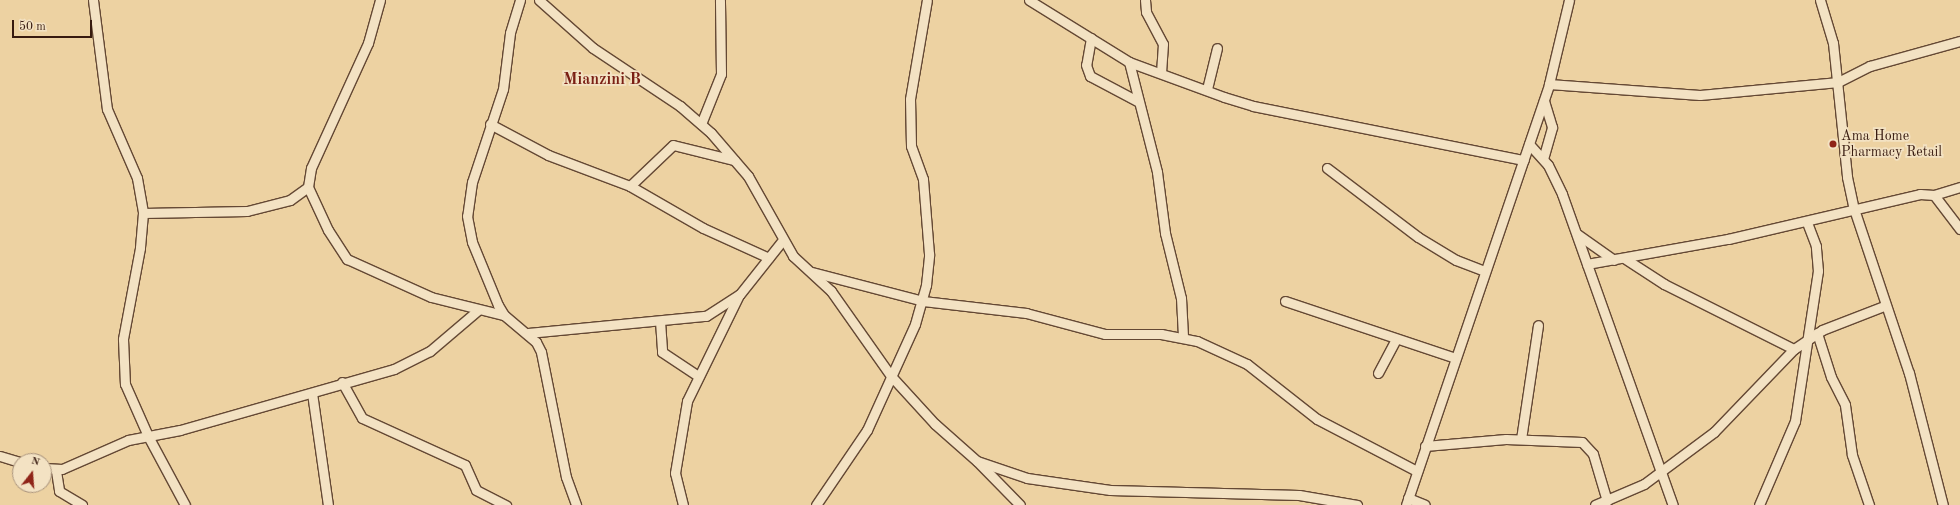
<!DOCTYPE html>
<html>
<head>
<meta charset="utf-8">
<style>
	body { margin:0 }
	#map { position:relative; width:1960px; height:505px; overflow:hidden; background:#edd2a2; font-family:"Old Standard TT",serif }
	div>[style] { position:absolute }
	.roads { filter:drop-shadow(1px 0 #644834) drop-shadow(-1px 0 #644834) drop-shadow(0 1px #644834) drop-shadow(0 -1px #644834) }
	.minor>* { height:9px; margin:-4.5px; padding:0 4.5px; transform-origin:4.5px; border-radius:4.5px; background:#f3e2c3 }
	.dots>* { width:11px; height:11px; translate:-50% -50%; box-sizing:border-box; border:2px solid #f3e2c3; border-radius:50% }
	span { translate:-50% -50%; white-space:nowrap; text-align:center; line-height:1.15; -webkit-text-stroke:3.5px #f3e2c3; paint-order:stroke }
	.poi-label { font-size:14px; color:#371a0f }
	.left { translate:0 -50%; text-align:left }
	.quarter-label { font-size:16px; color:#7a1f14; font-weight:700 }
	.north { position:absolute; left:12px; top:453px; width:40px; height:40px; box-sizing:border-box; background:#f3e2c3; border:1px solid #a8927b; border-radius:50%; rotate:17deg; font-size:11px; font-weight:700; line-height:16px; text-align:center; color:#371a0f }
	.north::after { content:''; display:block; margin:auto; width:14px; height:18px; background:#8f2418; clip-path:polygon(50% 0,100% 100%,50% 72%,0 100%) }
	.scale { position:absolute; left:12px; top:20px; width:80px; height:18px; box-sizing:border-box; border:2px solid #371a0f; border-top:0; padding-left:5px; font-size:12px; line-height:14px; white-space:nowrap; color:#371a0f; -webkit-text-stroke:3px #f3e2c3; paint-order:stroke }
</style>
</head>
<body>
<div id="map">
	<div class="roads">
		<div class="minor">
			<div style="left:93px;top:0;width:110px;rotate:82.7deg"></div>
			<div style="left:107px;top:109px;width:75px;rotate:66.5deg"></div>
			<div style="left:137px;top:178px;width:36px;rotate:80deg"></div>
			<div style="left:143px;top:213px;width:35px;rotate:95deg"></div>
			<div style="left:140px;top:248px;width:93px;rotate:100.6deg"></div>
			<div style="left:123px;top:339px;width:45px;rotate:87.5deg"></div>
			<div style="left:125px;top:384px;width:57px;rotate:66.1deg"></div>
			<div style="left:148px;top:436px;width:78px;rotate:61.8deg"></div>
			<div style="left:380px;top:0;width:45px;rotate:105.6deg"></div>
			<div style="left:368px;top:43px;width:137px;rotate:114.5deg"></div>
			<div style="left:311px;top:168px;width:19px;rotate:99deg"></div>
			<div style="left:308px;top:187px;width:47px;rotate:65.1deg"></div>
			<div style="left:328px;top:230px;width:35px;rotate:57deg"></div>
			<div style="left:347px;top:259px;width:92px;rotate:24.3deg"></div>
			<div style="left:431px;top:297px;width:75px;rotate:13.9deg"></div>
			<div style="left:520px;top:0;width:34px;rotate:107deg"></div>
			<div style="left:510px;top:33px;width:56px;rotate:97.1deg"></div>
			<div style="left:503px;top:89px;width:98px;rotate:108.4deg"></div>
			<div style="left:472px;top:182px;width:34px;rotate:98deg"></div>
			<div style="left:467px;top:216px;width:26px;rotate:79deg"></div>
			<div style="left:472px;top:242px;width:68px;rotate:67.6deg"></div>
			<div style="left:498px;top:305px;width:12px;rotate:59deg"></div>
			<div style="left:504px;top:315px;width:42px;rotate:40.2deg"></div>
			<div style="left:536px;top:342px;width:11px;rotate:63deg"></div>
			<div style="left:541px;top:352px;width:127px;rotate:78.7deg"></div>
			<div style="left:566px;top:477px;width:30px;rotate:70deg"></div>
			<div style="left:539px;top:0;width:72px;rotate:41.6deg"></div>
			<div style="left:593px;top:48px;width:105px;rotate:33.7deg"></div>
			<div style="left:680px;top:106px;width:41px;rotate:41.1deg"></div>
			<div style="left:711px;top:133px;width:57px;rotate:49.3deg"></div>
			<div style="left:748px;top:176px;width:92px;rotate:60.6deg"></div>
			<div style="left:793px;top:256px;width:52px;rotate:42.6deg"></div>
			<div style="left:831px;top:291px;width:104px;rotate:54.8deg"></div>
			<div style="left:891px;top:376px;width:65px;rotate:47.5deg"></div>
			<div style="left:935px;top:424px;width:56px;rotate:41.4deg"></div>
			<div style="left:977px;top:461px;width:53px;rotate:18.8deg"></div>
			<div style="left:1027px;top:478px;width:84px;rotate:8.2deg"></div>
			<div style="left:1110px;top:490px;width:189px;rotate:1.5deg"></div>
			<div style="left:1299px;top:495px;width:59px;rotate:9.8deg"></div>
			<div style="left:1029px;top:0;width:118px;rotate:31.8deg"></div>
			<div style="left:1129px;top:62px;width:101px;rotate:20.2deg"></div>
			<div style="left:1224px;top:97px;width:30px;rotate:17deg"></div>
			<div style="left:1253px;top:106px;width:276px;rotate:11.3deg"></div>
			<div style="left:1145px;top:0;width:12px;rotate:85deg"></div>
			<div style="left:1146px;top:12px;width:36px;rotate:62deg"></div>
			<div style="left:1163px;top:44px;width:28px;rotate:94deg"></div>
			<div style="left:1820px;top:0;width:45px;rotate:73.2deg"></div>
			<div style="left:1833px;top:43px;width:135px;rotate:84deg"></div>
			<div style="left:1847px;top:177px;width:33px;rotate:78deg"></div>
			<div style="left:1854px;top:209px;width:173px;rotate:71.5deg"></div>
			<div style="left:1909px;top:373px;width:136px;rotate:75.6deg"></div>
			<div style="left:1091px;top:38px;width:27px;rotate:100deg"></div>
			<div style="left:1086px;top:65px;width:12px;rotate:70deg"></div>
			<div style="left:1090px;top:76px;width:55px;rotate:28deg"></div>
			<div style="left:1129px;top:62px;width:114px;rotate:75.7deg"></div>
			<div style="left:1157px;top:172px;width:62px;rotate:82.5deg"></div>
			<div style="left:1165px;top:233px;width:67px;rotate:76.2deg"></div>
			<div style="left:1181px;top:298px;width:38px;rotate:87deg"></div>
			<div style="left:1549px;top:84px;width:151px;rotate:4.2deg"></div>
			<div style="left:1700px;top:95px;width:139px;rotate:-5.4deg"></div>
			<div style="left:1838px;top:82px;width:36px;rotate:-27deg"></div>
			<div style="left:1870px;top:66px;width:93px;rotate:-15.5deg"></div>
			<div style="left:1207px;top:89px;width:42px;rotate:-76.3deg"></div>
			<div style="left:490px;top:124px;width:66px;rotate:28.1deg"></div>
			<div style="left:548px;top:155px;width:88px;rotate:20.7deg"></div>
			<div style="left:630px;top:186px;width:84px;rotate:29.9deg"></div>
			<div style="left:703px;top:228px;width:72px;rotate:24.4deg"></div>
			<div style="left:701px;top:124px;width:54px;rotate:-68.2deg"></div>
			<div style="left:721px;top:74px;width:74px;rotate:-90.8deg"></div>
			<div style="left:1529px;top:144px;width:28px;rotate:48deg"></div>
			<div style="left:1548px;top:165px;width:32px;rotate:64deg"></div>
			<div style="left:1562px;top:194px;width:330px;rotate:70.4deg"></div>
			<div style="left:1543px;top:159px;width:33px;rotate:-74deg"></div>
			<div style="left:1552px;top:127px;width:27px;rotate:-107deg"></div>
			<div style="left:1327px;top:168px;width:114px;rotate:37.2deg"></div>
			<div style="left:1418px;top:237px;width:44px;rotate:31.2deg"></div>
			<div style="left:1456px;top:260px;width:31px;rotate:21deg"></div>
			<div style="left:630px;top:186px;width:59px;rotate:-43.6deg"></div>
			<div style="left:673px;top:145px;width:63px;rotate:13.8deg"></div>
			<div style="left:1934px;top:195px;width:27px;rotate:-17deg"></div>
			<div style="left:143px;top:213px;width:104px;rotate:-1.1deg"></div>
			<div style="left:247px;top:211px;width:44px;rotate:-14.3deg"></div>
			<div style="left:290px;top:200px;width:22px;rotate:-36deg"></div>
			<div style="left:1577px;top:234px;width:45px;rotate:35.1deg"></div>
			<div style="left:1624px;top:258px;width:48px;rotate:33deg"></div>
			<div style="left:1664px;top:284px;width:145px;rotate:26.6deg"></div>
			<div style="left:1587px;top:264px;width:143px;rotate:-10.1deg"></div>
			<div style="left:1728px;top:239px;width:197px;rotate:-13.2deg"></div>
			<div style="left:1920px;top:194px;width:14px;rotate:4deg"></div>
			<div style="left:1934px;top:195px;width:43px;rotate:52.6deg"></div>
			<div style="left:812px;top:272px;width:115px;rotate:14.6deg"></div>
			<div style="left:923px;top:301px;width:104px;rotate:6.6deg"></div>
			<div style="left:1026px;top:313px;width:82px;rotate:14.9deg"></div>
			<div style="left:1105px;top:334px;width:56px"></div>
			<div style="left:1161px;top:334px;width:37px;rotate:11deg"></div>
			<div style="left:1197px;top:341px;width:55px;rotate:24.7deg"></div>
			<div style="left:1247px;top:364px;width:89px;rotate:38.2deg"></div>
			<div style="left:1317px;top:419px;width:113px;rotate:27.5deg"></div>
			<div style="left:1285px;top:301px;width:179px;rotate:18.5deg"></div>
			<div style="left:660px;top:321px;width:31px;rotate:86deg"></div>
			<div style="left:662px;top:352px;width:43px;rotate:33.7deg"></div>
			<div style="left:528px;top:333px;width:179px;rotate:-5.5deg"></div>
			<div style="left:706px;top:316px;width:40px;rotate:-32.9deg"></div>
			<div style="left:740px;top:294px;width:68px;rotate:-51.6deg"></div>
			<div style="left:1817px;top:333px;width:46px;rotate:72.3deg"></div>
			<div style="left:1831px;top:377px;width:31px;rotate:63deg"></div>
			<div style="left:1845px;top:405px;width:50px;rotate:82deg"></div>
			<div style="left:1852px;top:455px;width:53px;rotate:71.2deg"></div>
			<div style="left:1378px;top:373px;width:38px;rotate:-62deg"></div>
			<div style="left:342px;top:382px;width:41px;rotate:60.9deg"></div>
			<div style="left:362px;top:418px;width:113px;rotate:24.5deg"></div>
			<div style="left:465px;top:465px;width:27px;rotate:66deg"></div>
			<div style="left:476px;top:490px;width:34px;rotate:27deg"></div>
			<div style="left:312px;top:393px;width:113px;rotate:81.9deg"></div>
			<div style="left:1521px;top:439px;width:115px;rotate:-81.5deg"></div>
			<div style="left:1425px;top:446px;width:81px;rotate:-4.9deg"></div>
			<div style="left:1506px;top:439px;width:76px;rotate:2.3deg"></div>
			<div style="left:1582px;top:442px;width:16px;rotate:47deg"></div>
			<div style="left:1593px;top:454px;width:49px;rotate:73.4deg"></div>
			<div style="left:0;top:456px;width:21px;rotate:17deg"></div>
			<div style="left:978px;top:462px;width:60px;rotate:45.7deg"></div>
			<div style="left:44px;top:468px;width:18px;rotate:3deg"></div>
			<div style="left:62px;top:469px;width:72px;rotate:-23.7deg"></div>
			<div style="left:128px;top:440px;width:53px;rotate:-10.9deg"></div>
			<div style="left:180px;top:430px;width:223px;rotate:-15.9deg"></div>
			<div style="left:394px;top:369px;width:40px;rotate:-26.6deg"></div>
			<div style="left:430px;top:351px;width:62px;rotate:-40.4deg"></div>
			<div style="left:56px;top:471px;width:20px;rotate:81deg"></div>
			<div style="left:59px;top:491px;width:27px;rotate:31deg"></div>
			<div style="left:1408px;top:498px;width:18px;rotate:22deg"></div>
			<div style="left:683px;top:505px;width:33px;rotate:-104deg"></div>
			<div style="left:675px;top:473px;width:73px;rotate:-80.5deg"></div>
			<div style="left:687px;top:401px;width:118px;rotate:-63.9deg"></div>
			<div style="left:816px;top:505px;width:91px;rotate:-55.8deg"></div>
			<div style="left:867px;top:430px;width:116px;rotate:-65.6deg"></div>
			<div style="left:915px;top:324px;width:41px;rotate:-74.2deg"></div>
			<div style="left:926px;top:285px;width:31px;rotate:-84deg"></div>
			<div style="left:929px;top:254px;width:75px;rotate:-94.6deg"></div>
			<div style="left:923px;top:179px;width:35px;rotate:-110deg"></div>
			<div style="left:911px;top:146px;width:47px;rotate:-91.2deg"></div>
			<div style="left:910px;top:99px;width:100px;rotate:-80.3deg"></div>
			<div style="left:1406px;top:505px;width:445px;rotate:-71.2deg"></div>
			<div style="left:1549px;top:84px;width:86px;rotate:-76.6deg"></div>
			<div style="left:1595px;top:505px;width:53px;rotate:-23.2deg"></div>
			<div style="left:1644px;top:484px;width:87px;rotate:-36.6deg"></div>
			<div style="left:1714px;top:432px;width:115px;rotate:-46.1deg"></div>
			<div style="left:1794px;top:349px;width:34px;rotate:-34deg"></div>
			<div style="left:1822px;top:330px;width:66px;rotate:-21.2deg"></div>
			<div style="left:1759px;top:505px;width:91px;rotate:-66.8deg"></div>
			<div style="left:1795px;top:421px;width:152px;rotate:-81.3deg"></div>
			<div style="left:1818px;top:271px;width:25px;rotate:-95deg"></div>
			<div style="left:1816px;top:246px;width:26px;rotate:-111deg"></div>
		</div>
	</div>
	<div class="dots">
		<div style="left:1833px;top:144px;background:#8f2418"></div>
	</div>
	<div class="poi-label">
		<span class="left" style="left:1841px;top:144px">Ama Home<br>Pharmacy Retail</span>
	</div>
	<div class="quarter-label">
		<span style="left:602px;top:80px">Mianzini B</span>
	</div>
	<div class="north">N</div>
	<div class="scale">50 m</div>
</div>
</body>
</html>
